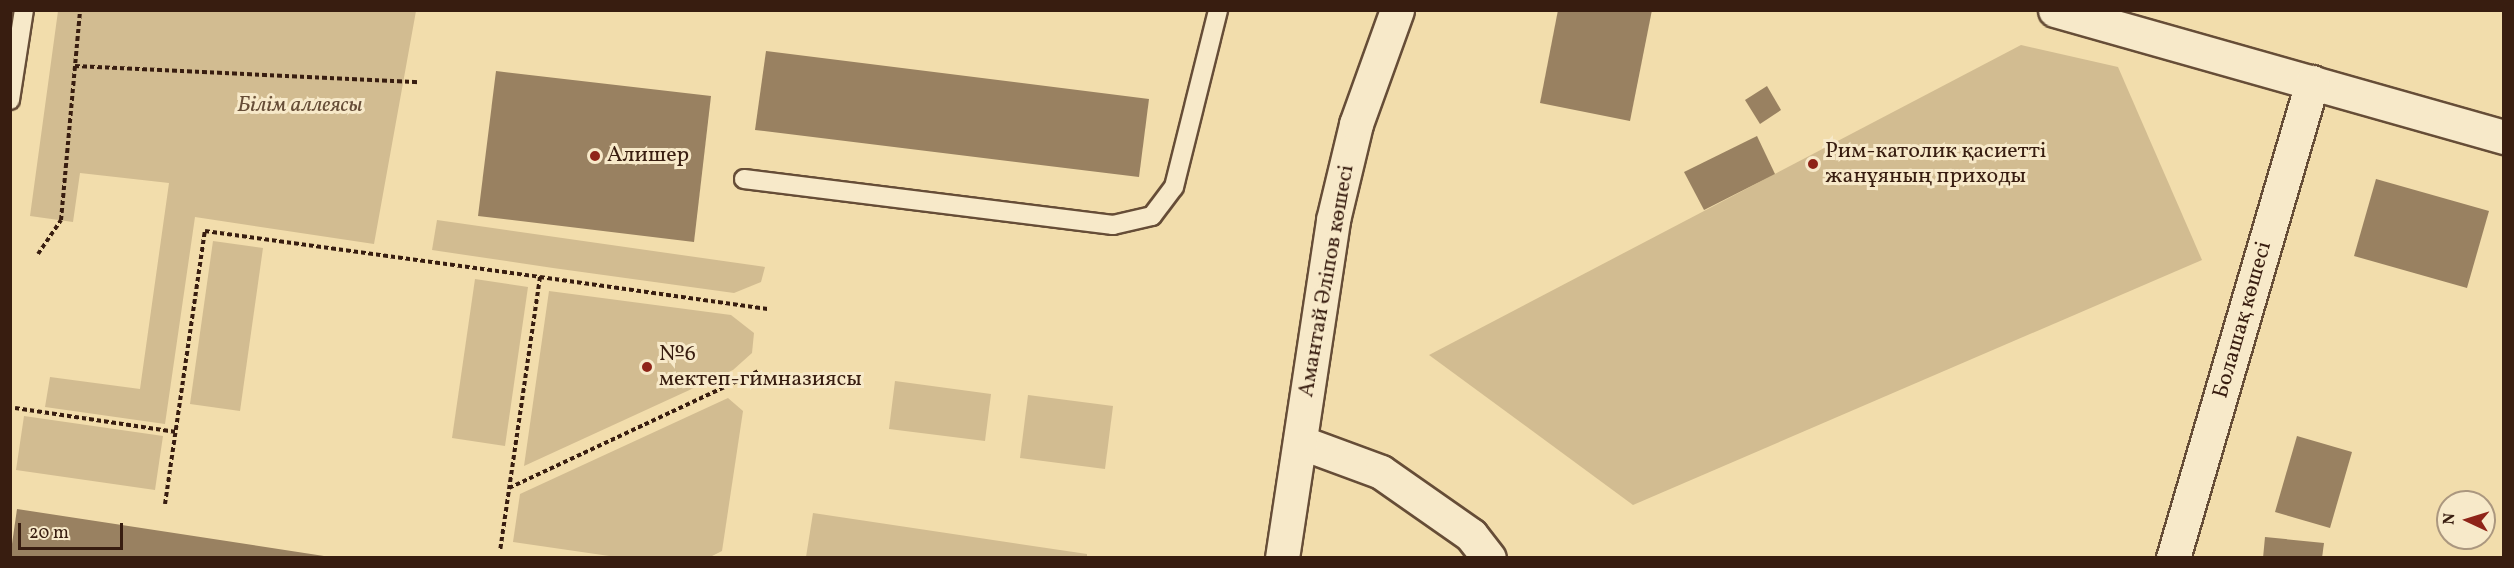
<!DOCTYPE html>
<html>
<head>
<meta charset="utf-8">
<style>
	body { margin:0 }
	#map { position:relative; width:2514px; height:568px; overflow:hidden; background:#f2ddac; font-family:Vollkorn,serif }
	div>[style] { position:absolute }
	.green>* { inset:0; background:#d2bc91 }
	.building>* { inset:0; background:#998161 }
	.path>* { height:4px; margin-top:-2px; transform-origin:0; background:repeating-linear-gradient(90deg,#381d10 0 4.5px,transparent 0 7.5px) }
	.roads { filter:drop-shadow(2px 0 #664d37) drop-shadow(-2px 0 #664d37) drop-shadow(0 2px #664d37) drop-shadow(0 -2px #664d37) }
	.service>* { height:18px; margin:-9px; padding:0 9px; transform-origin:9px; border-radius:9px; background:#f7e9c9 }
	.minor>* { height:33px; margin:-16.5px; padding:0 16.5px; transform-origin:16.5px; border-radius:16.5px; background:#f7e9c9 }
	.secondary>* { height:33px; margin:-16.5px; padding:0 16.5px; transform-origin:16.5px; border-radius:16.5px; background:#f7e9c9 }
	.dots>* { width:16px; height:16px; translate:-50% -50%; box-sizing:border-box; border:3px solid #f7e9c9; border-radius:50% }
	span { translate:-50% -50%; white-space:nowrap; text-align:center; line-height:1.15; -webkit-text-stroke:6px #f7e9c9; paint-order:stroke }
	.park-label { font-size:22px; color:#664d37; font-style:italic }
	.poi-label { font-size:22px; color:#381d10 }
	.left { translate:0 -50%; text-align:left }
	.street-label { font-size:22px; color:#381d10 }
	.frame { position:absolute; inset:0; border:12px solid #381d10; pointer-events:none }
	.north { position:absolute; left:2436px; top:490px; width:60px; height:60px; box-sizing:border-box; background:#f7e9c9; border:2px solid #ab977f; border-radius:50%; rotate:274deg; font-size:16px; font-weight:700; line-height:24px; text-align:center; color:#381d10 }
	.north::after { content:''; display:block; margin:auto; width:21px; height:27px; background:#8f2418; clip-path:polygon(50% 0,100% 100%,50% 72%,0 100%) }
	.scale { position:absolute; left:18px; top:523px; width:105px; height:27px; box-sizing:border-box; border:3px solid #381d10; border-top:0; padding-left:8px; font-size:18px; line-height:21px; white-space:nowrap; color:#381d10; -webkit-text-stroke:4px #f7e9c9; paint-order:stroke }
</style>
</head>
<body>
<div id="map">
	<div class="green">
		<div style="clip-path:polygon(58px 11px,416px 11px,374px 244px,195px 217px,165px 424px,45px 407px,50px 377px,140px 389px,169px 183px,80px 173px,73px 222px,30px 216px)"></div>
		<div style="clip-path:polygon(2021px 45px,2118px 67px,2202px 260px,1633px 505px,1429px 355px)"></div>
		<div style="clip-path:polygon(437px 220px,765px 267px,761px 282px,734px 293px,553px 268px,432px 250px)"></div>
		<div style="clip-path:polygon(213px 241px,263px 248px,240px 411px,190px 404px)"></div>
		<div style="clip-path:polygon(475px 279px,528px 287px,505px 446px,452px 438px)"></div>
		<div style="clip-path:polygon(549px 291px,731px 315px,754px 333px,752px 353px,733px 370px,524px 466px)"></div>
		<div style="clip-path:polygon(895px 381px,991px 394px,985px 441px,889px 429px)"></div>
		<div style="clip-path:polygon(1028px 395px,1113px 406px,1105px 469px,1020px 458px)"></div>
		<div style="clip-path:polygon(728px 398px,743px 411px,722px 551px,710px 557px,623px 558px,513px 542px,520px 494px)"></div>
		<div style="clip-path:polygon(24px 416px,163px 436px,155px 490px,16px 470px)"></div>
		<div style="clip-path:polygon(813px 513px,1087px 554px,1087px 557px,806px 557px)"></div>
	</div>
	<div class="building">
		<div style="clip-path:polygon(1558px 10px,1652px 10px,1630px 121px,1540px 103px)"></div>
		<div style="clip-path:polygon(766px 51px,1149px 99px,1139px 177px,755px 130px)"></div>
		<div style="clip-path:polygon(496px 71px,711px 96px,694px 242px,478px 216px)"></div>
		<div style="clip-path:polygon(1767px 86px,1781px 110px,1760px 124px,1745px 100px)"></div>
		<div style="clip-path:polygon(1757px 136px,1775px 174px,1704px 210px,1684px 172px)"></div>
		<div style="clip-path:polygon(2376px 179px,2489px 211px,2467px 288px,2354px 256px)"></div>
		<div style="clip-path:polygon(2297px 436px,2352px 452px,2330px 528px,2275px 512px)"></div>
		<div style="clip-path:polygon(17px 509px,324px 556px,324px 558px,10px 558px)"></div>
		<div style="clip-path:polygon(2265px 537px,2324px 543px,2322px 558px,2263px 558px)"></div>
	</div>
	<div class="path">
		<div style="left:75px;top:66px;width:345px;rotate:2.7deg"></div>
		<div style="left:38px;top:254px;width:41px;rotate:-55.9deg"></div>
		<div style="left:61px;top:220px;width:211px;rotate:-84.8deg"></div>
		<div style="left:540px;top:277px;width:230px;rotate:8deg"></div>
		<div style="left:15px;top:408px;width:163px;rotate:8.5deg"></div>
		<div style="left:509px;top:488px;width:276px;rotate:-25.1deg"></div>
		<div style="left:165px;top:504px;width:276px;rotate:-81.7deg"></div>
		<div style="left:205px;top:231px;width:338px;rotate:7.8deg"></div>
		<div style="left:540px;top:277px;width:277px;rotate:98.3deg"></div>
	</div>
	<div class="roads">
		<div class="service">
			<div style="left:10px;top:100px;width:91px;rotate:-81.2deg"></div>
			<div style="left:744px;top:179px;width:372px;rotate:7.1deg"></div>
			<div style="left:1113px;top:225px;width:40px;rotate:-13deg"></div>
			<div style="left:1152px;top:216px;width:36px;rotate:-53deg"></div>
			<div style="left:1174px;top:187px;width:182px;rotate:-76deg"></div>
		</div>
		<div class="minor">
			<div style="left:2055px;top:10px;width:467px;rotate:15.8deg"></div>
			<div style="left:1300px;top:442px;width:86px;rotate:20.3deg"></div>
			<div style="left:1381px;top:472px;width:110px;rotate:35deg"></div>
			<div style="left:1471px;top:535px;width:29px;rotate:52deg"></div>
			<div style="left:2173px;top:558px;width:496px;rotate:-73.7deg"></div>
		</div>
		<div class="secondary">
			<div style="left:1282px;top:558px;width:342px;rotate:-81.4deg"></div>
			<div style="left:1333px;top:220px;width:99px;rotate:-76.5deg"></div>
			<div style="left:1356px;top:124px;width:121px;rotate:-70.2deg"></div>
		</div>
	</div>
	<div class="dots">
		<div style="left:595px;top:156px;background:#8f2418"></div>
		<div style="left:1813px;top:164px;background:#8f2418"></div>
		<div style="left:647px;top:367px;background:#8f2418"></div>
	</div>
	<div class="park-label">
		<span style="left:300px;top:106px">Білім аллеясы</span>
	</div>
	<div class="poi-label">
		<span class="left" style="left:1825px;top:164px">Рим-католик қасиетті<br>жанұяның приходы</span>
		<span class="left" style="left:607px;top:156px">Алишер</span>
		<span class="left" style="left:659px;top:367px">№6<br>мектеп-гимназиясы</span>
	</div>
	<div class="street-label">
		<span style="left:1327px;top:281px;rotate:-80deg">Амантай Әліпов көшесі</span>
		<span style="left:2243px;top:320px;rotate:-74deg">Болашақ көшесі</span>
	</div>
	<div class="frame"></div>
	<div class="north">N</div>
	<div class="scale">20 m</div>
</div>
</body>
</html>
